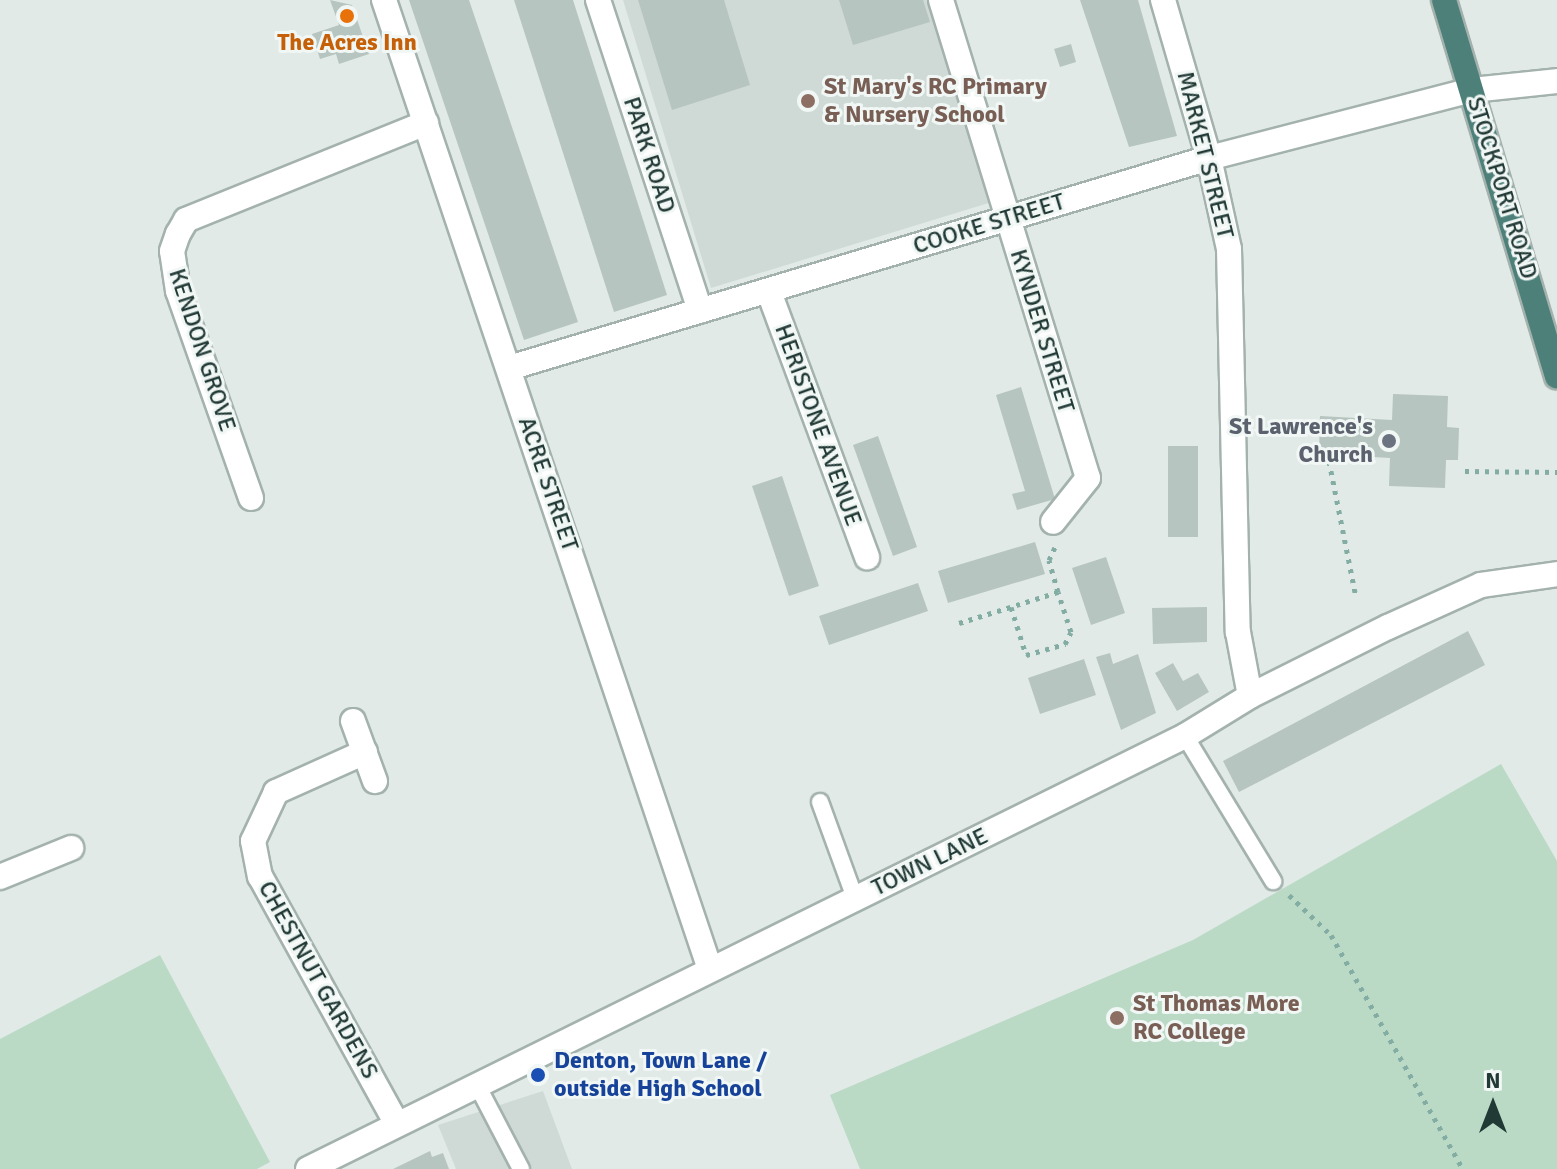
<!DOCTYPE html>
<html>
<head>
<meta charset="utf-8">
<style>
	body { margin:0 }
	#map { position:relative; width:1557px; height:1169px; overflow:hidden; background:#e1eae7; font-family:Signika,sans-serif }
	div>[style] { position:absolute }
	.built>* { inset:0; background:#cfdad6 }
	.green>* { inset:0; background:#badac6 }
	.building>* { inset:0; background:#b6c5c0 }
	.path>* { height:5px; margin-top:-2.5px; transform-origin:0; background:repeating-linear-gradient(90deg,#83aca3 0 4px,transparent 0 10px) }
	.roads { filter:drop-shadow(2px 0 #a4b2ae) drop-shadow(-2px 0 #a4b2ae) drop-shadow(0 2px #a4b2ae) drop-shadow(0 -2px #a4b2ae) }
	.service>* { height:16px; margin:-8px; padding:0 8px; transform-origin:8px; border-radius:8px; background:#fff }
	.minor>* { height:24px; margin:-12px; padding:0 12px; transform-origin:12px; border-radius:12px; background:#fff }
	.trunk>* { height:24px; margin:-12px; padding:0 12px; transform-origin:12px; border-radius:12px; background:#4c8079 }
	.dots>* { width:22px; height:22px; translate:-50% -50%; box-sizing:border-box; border:4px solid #f1f7f5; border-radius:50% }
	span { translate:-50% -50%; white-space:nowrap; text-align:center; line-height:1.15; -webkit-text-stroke:6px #f1f7f5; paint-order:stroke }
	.food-label { font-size:24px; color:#c56008; font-weight:700 }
	.education-label { font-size:24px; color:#785e54; font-weight:700 }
	.left { translate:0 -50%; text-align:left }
	.street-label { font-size:24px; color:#223a36 }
	.worship-label { font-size:24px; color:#5b616d; font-weight:700 }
	.right { translate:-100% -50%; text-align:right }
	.transit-label { font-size:24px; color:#164399; font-weight:700 }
	.north { position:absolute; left:1453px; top:1065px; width:80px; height:80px; -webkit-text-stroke:6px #f1f7f5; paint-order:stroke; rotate:0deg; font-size:22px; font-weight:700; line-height:32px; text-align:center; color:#223a36 }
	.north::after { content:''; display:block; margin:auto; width:28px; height:36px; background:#223a36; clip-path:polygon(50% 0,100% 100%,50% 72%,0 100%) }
</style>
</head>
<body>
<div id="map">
	<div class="built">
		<div style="clip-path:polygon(623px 0,930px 0,992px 202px,711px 288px)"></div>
		<div style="clip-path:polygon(543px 1091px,572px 1169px,456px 1169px,438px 1125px)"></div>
	</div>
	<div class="green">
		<div style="clip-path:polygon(1501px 764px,1557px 861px,1557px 1169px,860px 1169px,830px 1095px,1193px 940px)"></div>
		<div style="clip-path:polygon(160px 955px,270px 1162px,257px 1169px,0 1169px,0 1039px)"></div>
	</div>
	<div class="building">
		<div style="clip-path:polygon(330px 0,352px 5px,369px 54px,339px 64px,336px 54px,320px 59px,312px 34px,339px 25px)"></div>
		<div style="clip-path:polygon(409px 0,469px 0,578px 322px,524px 340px)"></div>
		<div style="clip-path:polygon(514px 0,573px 0,667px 295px,614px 312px)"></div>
		<div style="clip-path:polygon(638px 0,724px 0,750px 85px,672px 110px)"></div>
		<div style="clip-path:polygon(839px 0,923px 0,930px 22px,853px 45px)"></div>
		<div style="clip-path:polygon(1080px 0,1138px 0,1177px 136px,1129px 147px)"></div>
		<div style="clip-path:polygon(1071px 44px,1076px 62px,1060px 67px,1054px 49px)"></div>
		<div style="clip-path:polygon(1021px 387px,1055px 499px,1017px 510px,1012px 494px,1025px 491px,996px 395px)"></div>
		<div style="clip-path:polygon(1393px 394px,1448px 396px,1447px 427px,1459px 428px,1458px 460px,1446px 460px,1445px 488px,1389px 486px,1390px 458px,1319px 454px,1320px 416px,1392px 420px)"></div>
		<div style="clip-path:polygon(878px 436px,917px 547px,893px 556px,853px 445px)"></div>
		<div style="clip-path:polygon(1168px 446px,1198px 446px,1198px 537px,1168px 537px)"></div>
		<div style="clip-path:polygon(782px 476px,819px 586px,789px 596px,752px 486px)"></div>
		<div style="clip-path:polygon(1035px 542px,1045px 574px,948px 603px,938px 571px)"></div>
		<div style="clip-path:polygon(1106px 557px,1125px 613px,1091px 625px,1072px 568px)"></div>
		<div style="clip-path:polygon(918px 583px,928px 611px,829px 645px,819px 616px)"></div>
		<div style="clip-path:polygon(1207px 607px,1207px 642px,1153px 644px,1152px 608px)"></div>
		<div style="clip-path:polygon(1468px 631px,1485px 665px,1239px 792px,1223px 761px)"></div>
		<div style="clip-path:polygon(1110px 653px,1113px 664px,1138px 654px,1156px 713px,1121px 730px,1096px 657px)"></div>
		<div style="clip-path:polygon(1084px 659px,1096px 695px,1040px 714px,1028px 678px)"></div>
		<div style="clip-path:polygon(1173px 663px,1183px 681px,1198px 673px,1209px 692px,1177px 711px,1155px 673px)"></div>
		<div style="clip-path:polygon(430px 1151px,432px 1157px,443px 1153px,449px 1169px,393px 1169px)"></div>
	</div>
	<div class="path">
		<div style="left:1329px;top:461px;width:139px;rotate:78.8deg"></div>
		<div style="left:1465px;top:471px;width:92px;rotate:0.6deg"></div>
		<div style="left:1011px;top:607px;width:50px;rotate:72.6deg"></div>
		<div style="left:1026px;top:655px;width:41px;rotate:-15.8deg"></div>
		<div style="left:1065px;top:644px;width:13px;rotate:-63deg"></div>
		<div style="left:1071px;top:632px;width:42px;rotate:-108deg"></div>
		<div style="left:959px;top:623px;width:104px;rotate:-17.4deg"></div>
		<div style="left:1058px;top:592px;width:33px;rotate:-106deg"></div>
		<div style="left:1049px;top:560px;width:14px;rotate:-65deg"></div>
		<div style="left:1289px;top:895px;width:58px;rotate:43.6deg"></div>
		<div style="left:1331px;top:935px;width:269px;rotate:60.6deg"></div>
	</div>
	<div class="roads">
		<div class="service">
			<div style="left:1185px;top:736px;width:170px;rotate:58.7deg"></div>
			<div style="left:820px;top:802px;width:102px;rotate:70deg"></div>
			<div style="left:476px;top:1083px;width:97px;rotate:62.4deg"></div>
		</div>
		<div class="minor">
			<div style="left:384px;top:0;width:1022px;rotate:71.41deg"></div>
			<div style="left:598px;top:0;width:327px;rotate:71.8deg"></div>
			<div style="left:941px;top:0;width:500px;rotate:72.91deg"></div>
			<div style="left:1088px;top:478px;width:56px;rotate:128.5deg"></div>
			<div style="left:1163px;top:0;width:165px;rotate:73.8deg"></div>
			<div style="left:1209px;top:158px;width:93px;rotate:77.6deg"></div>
			<div style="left:1229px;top:249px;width:383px;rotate:88.7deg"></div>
			<div style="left:1238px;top:632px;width:65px;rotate:79.4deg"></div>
			<div style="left:769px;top:292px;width:283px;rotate:69.7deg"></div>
			<div style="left:509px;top:368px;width:731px;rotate:-16.7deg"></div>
			<div style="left:1209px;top:158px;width:272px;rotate:-14.5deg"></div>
			<div style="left:1472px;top:90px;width:85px;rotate:-6deg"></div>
			<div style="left:251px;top:498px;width:219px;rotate:-109.4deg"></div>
			<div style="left:178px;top:291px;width:40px;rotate:-98.5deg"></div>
			<div style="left:172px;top:251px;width:18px;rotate:-71deg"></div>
			<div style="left:178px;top:234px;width:16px;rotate:-60deg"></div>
			<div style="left:186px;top:220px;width:259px;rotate:-22deg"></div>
			<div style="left:353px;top:721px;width:64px;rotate:69.9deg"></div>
			<div style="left:365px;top:752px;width:98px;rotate:155.8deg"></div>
			<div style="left:276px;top:792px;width:54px;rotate:115.1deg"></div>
			<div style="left:253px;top:841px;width:36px;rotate:79deg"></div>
			<div style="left:260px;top:876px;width:281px;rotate:61.1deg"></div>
			<div style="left:0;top:877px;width:77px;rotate:-22.2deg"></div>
			<div style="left:308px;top:1169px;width:978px;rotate:-26.28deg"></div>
			<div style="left:1185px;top:736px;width:76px;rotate:-31.6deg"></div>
			<div style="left:1250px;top:696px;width:154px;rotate:-26.6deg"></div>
			<div style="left:1388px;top:627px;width:102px;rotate:-24.3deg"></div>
			<div style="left:1481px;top:585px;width:77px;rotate:-8.2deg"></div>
		</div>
		<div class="trunk">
			<div style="left:1444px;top:0;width:393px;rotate:73.3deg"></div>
		</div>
	</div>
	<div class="dots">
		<div style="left:347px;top:16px;background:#e8710a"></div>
		<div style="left:808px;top:101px;background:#8d6e63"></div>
		<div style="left:1389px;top:441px;background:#6b7280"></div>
		<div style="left:1117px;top:1018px;background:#8d6e63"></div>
		<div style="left:538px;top:1075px;background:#1a4fb4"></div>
	</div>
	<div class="food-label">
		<span style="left:347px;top:43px">The Acres Inn</span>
	</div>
	<div class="education-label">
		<span class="left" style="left:824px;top:101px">St Mary's RC Primary<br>&amp; Nursery School</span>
		<span class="left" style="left:1133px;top:1018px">St Thomas More<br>RC College</span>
	</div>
	<div class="street-label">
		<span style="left:649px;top:155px;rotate:72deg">PARK ROAD</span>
		<span style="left:1205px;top:155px;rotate:76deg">MARKET STREET</span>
		<span style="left:1502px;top:188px;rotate:73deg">STOCKPORT ROAD</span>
		<span style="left:989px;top:224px;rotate:-17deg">COOKE STREET</span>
		<span style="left:1042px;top:331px;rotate:73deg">KYNDER STREET</span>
		<span style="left:202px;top:350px;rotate:72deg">KENDON GROVE</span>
		<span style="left:818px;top:425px;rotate:70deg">HERISTONE AVENUE</span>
		<span style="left:548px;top:484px;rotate:71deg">ACRE STREET</span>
		<span style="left:930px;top:862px;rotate:-26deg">TOWN LANE</span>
		<span style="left:318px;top:980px;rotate:61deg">CHESTNUT GARDENS</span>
	</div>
	<div class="worship-label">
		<span class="right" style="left:1373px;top:441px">St Lawrence's<br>Church</span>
	</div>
	<div class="transit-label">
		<span class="left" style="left:554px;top:1075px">Denton, Town Lane /<br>outside High School</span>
	</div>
	<div class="north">N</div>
</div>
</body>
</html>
